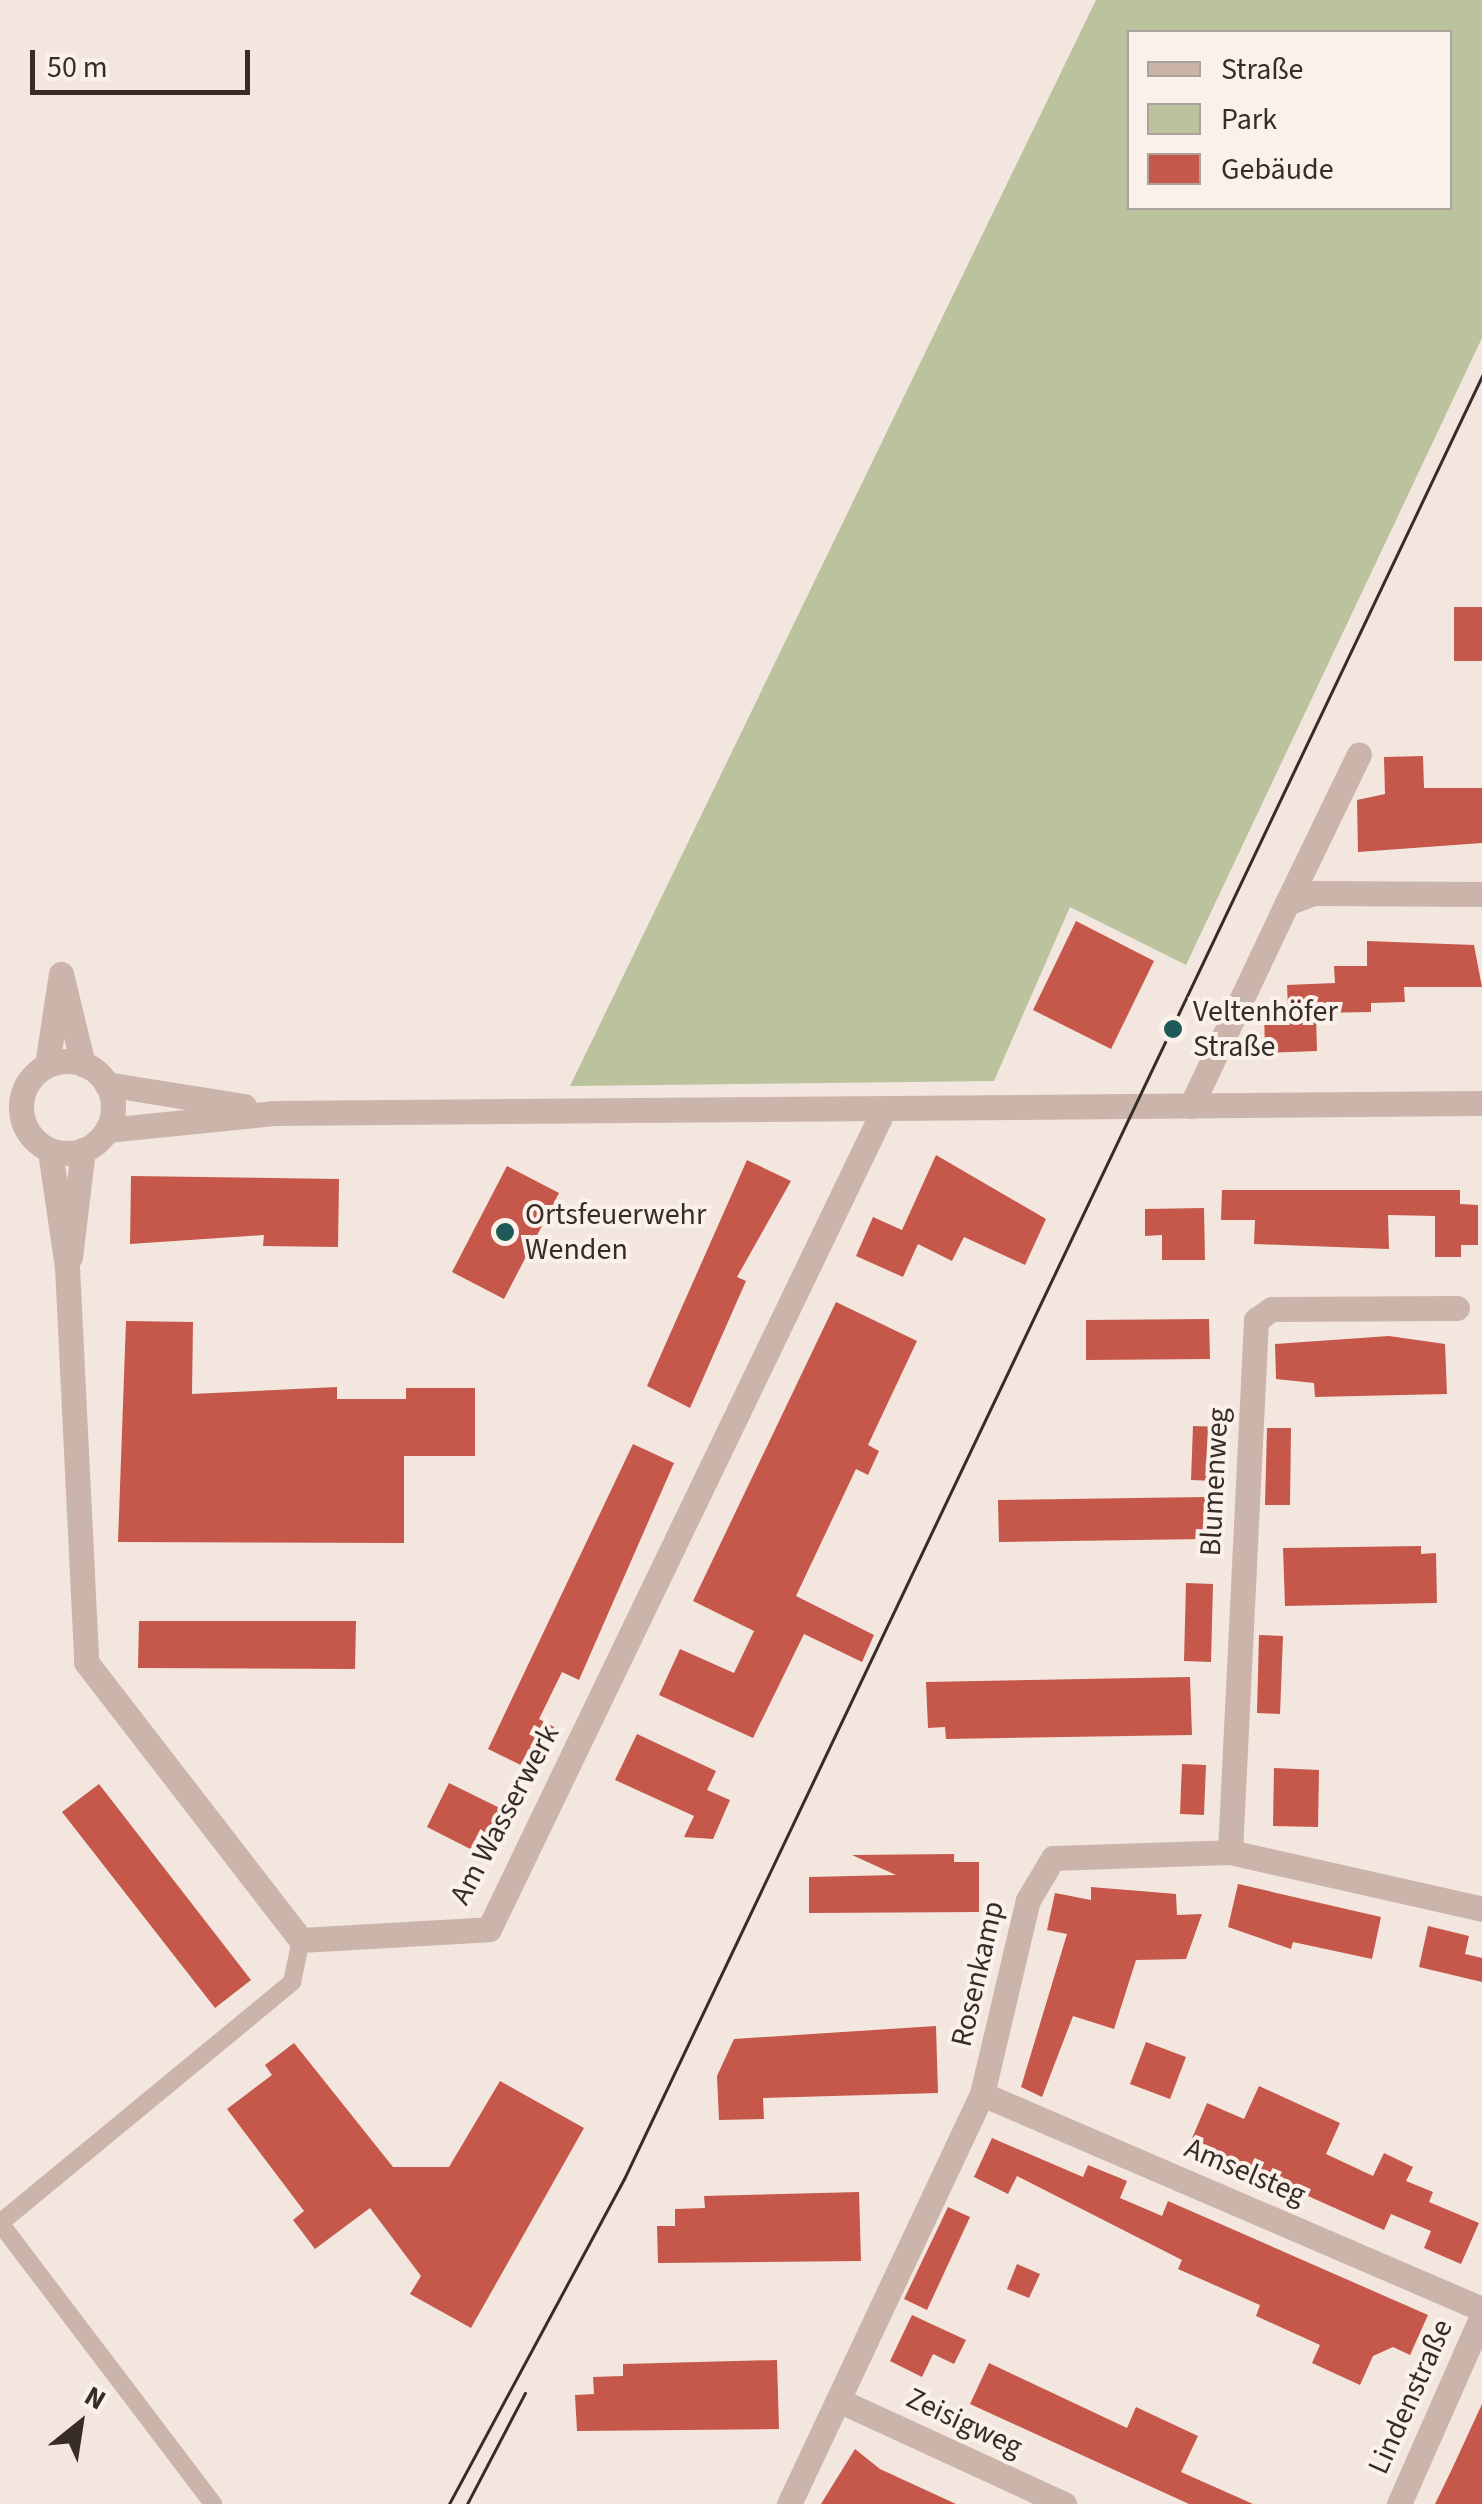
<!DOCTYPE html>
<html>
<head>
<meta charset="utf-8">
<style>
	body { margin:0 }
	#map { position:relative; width:1482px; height:2504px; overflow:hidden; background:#f3e6de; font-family:"Source Sans 3",sans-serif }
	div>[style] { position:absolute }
	.green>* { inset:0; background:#bac29e }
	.building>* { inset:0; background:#c5584a }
	.service>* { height:18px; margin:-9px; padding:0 9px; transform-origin:9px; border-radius:9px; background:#cbb5aa }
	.minor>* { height:25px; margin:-12.5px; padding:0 12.5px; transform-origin:12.5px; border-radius:12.5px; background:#cbb5aa }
	.tertiary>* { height:25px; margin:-12.5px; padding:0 12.5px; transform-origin:12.5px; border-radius:12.5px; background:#cbb5aa }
	.tertiary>.ring { margin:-12.5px; padding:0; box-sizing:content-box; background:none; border:25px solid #cbb5aa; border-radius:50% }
	.tram>* { height:2.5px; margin:-1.25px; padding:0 1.25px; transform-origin:1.25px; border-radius:1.25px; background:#382c29 }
	.dots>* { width:28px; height:28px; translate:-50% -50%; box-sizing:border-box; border:5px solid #faf1eb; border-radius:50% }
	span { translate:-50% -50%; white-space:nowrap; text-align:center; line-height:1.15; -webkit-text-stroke:8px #faf1eb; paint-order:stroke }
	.poi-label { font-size:30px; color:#382c29 }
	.left { translate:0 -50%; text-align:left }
	.street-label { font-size:30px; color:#382c29 }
	.legend { position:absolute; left:1127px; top:30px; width:325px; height:180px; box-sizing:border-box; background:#faf1eb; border:2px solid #aca29d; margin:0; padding:12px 18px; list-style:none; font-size:30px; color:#382c29 }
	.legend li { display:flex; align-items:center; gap:20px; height:50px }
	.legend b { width:50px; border:2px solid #aca29d }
	.north { position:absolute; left:30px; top:2374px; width:100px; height:100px; -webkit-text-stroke:8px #faf1eb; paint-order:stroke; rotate:30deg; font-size:28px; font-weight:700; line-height:40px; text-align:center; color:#382c29 }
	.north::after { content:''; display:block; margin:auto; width:35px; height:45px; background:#382c29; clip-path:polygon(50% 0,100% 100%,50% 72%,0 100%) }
	.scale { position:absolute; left:30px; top:50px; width:220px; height:45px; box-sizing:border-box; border:5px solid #382c29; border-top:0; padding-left:12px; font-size:30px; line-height:35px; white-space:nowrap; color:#382c29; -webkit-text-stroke:8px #faf1eb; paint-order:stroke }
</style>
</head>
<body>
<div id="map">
	<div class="green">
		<div style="clip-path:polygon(evenodd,1096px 0,1482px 0,1482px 338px,1186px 965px,1070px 907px,994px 1081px,570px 1086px,1096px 0,1130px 32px,1450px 32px,1450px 208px,1130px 208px,1130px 32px)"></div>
	</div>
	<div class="building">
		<div style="clip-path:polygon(1454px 607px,1482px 607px,1482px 661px,1454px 661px)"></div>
		<div style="clip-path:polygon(1423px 756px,1424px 788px,1482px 788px,1482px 843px,1358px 852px,1357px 800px,1385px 794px,1384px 757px)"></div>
		<div style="clip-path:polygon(1076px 921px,1154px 961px,1111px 1049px,1033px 1010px)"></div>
		<div style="clip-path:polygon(1367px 941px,1474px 945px,1482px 987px,1404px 987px,1405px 1002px,1371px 1003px,1371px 1012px,1316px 1013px,1317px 1051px,1265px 1053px,1264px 1009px,1288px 1008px,1287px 985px,1335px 983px,1334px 966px,1367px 966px)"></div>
		<div style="clip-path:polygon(936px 1155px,1046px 1219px,1025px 1265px,964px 1237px,952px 1261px,918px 1244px,903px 1277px,856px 1256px,873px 1217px,902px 1230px)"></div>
		<div style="clip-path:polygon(747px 1160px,791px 1181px,737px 1277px,746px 1281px,690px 1408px,647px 1386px)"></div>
		<div style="clip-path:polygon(507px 1166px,559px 1193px,504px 1299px,452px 1272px)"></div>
		<div style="clip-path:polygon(131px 1176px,339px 1179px,338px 1247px,263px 1246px,264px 1235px,130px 1244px)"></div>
		<div style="clip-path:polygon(1222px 1190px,1460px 1190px,1460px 1204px,1478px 1205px,1478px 1245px,1461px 1245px,1461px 1257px,1435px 1257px,1435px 1216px,1388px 1215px,1389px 1249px,1254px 1244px,1255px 1220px,1221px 1220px)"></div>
		<div style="clip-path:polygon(1204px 1208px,1205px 1260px,1162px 1260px,1162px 1235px,1145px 1236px,1145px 1209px)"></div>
		<div style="clip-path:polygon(836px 1302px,917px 1341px,868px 1445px,879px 1451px,868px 1475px,856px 1469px,796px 1596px,874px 1635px,862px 1662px,804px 1634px,753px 1738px,659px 1695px,680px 1649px,734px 1673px,754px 1631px,693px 1601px)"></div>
		<div style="clip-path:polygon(1209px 1319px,1210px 1359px,1086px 1360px,1086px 1320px)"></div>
		<div style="clip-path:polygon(126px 1321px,193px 1322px,192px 1394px,337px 1387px,337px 1399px,406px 1399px,406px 1388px,475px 1388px,475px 1456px,404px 1456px,404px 1543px,118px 1542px)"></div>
		<div style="clip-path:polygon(1389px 1336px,1445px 1344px,1447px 1394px,1315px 1397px,1314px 1383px,1276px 1379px,1275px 1344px)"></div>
		<div style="clip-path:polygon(1193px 1426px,1219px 1427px,1217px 1481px,1191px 1480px)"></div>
		<div style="clip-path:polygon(1267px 1428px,1291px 1428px,1290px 1505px,1265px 1505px)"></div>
		<div style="clip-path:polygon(633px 1444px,674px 1463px,579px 1680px,562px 1672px,539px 1719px,554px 1727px,533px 1771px,488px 1749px)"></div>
		<div style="clip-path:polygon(1205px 1497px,1205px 1539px,999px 1542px,998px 1500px)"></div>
		<div style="clip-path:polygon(1421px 1546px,1421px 1554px,1436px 1553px,1437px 1603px,1285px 1606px,1283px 1548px)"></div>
		<div style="clip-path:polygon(1186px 1583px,1213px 1584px,1211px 1662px,1184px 1661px)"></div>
		<div style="clip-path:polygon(139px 1621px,356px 1621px,355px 1669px,138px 1668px)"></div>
		<div style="clip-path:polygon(1259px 1635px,1283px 1636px,1280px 1714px,1257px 1713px)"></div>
		<div style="clip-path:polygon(1190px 1677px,1192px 1735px,946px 1739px,945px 1727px,928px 1728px,926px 1682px)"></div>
		<div style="clip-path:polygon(637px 1734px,716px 1771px,707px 1790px,730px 1800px,713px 1839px,684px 1837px,694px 1816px,615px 1780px)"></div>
		<div style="clip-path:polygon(1182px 1764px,1206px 1765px,1204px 1815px,1180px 1814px)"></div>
		<div style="clip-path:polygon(1274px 1768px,1319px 1770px,1318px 1827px,1273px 1826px)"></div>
		<div style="clip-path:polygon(449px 1783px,512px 1814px,490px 1859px,427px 1827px)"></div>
		<div style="clip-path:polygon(99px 1784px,251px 1980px,215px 2008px,62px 1812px)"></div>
		<div style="clip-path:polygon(954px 1854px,954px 1862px,979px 1862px,979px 1912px,809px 1913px,809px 1877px,896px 1875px,852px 1855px)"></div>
		<div style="clip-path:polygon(1238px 1884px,1381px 1917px,1372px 1959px,1293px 1942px,1291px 1949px,1228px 1927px)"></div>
		<div style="clip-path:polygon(1091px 1887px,1176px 1894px,1177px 1915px,1202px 1914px,1186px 1959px,1136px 1960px,1114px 2029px,1073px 2016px,1042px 2097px,1021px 2087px,1067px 1934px,1047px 1930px,1055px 1893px,1091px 1900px)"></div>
		<div style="clip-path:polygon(1428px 1926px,1469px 1936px,1465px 1954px,1482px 1958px,1482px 1982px,1419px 1967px)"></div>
		<div style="clip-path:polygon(936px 2026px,938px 2093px,763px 2098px,764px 2119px,719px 2120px,717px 2076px,734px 2039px)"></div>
		<div style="clip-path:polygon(1146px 2042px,1186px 2057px,1170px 2099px,1130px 2084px)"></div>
		<div style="clip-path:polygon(294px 2043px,393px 2167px,449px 2167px,500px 2081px,584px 2128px,471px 2328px,410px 2294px,421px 2276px,370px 2208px,315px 2249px,293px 2220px,304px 2211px,227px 2109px,272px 2075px,265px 2065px)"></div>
		<div style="clip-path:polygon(1259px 2086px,1340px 2123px,1326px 2154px,1373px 2176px,1384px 2153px,1413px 2167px,1406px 2181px,1433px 2192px,1429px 2202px,1479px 2223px,1461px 2264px,1424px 2248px,1431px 2231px,1391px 2214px,1384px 2230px,1190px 2143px,1207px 2103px,1244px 2119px)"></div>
		<div style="clip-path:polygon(992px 2138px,1083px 2177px,1088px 2165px,1127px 2181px,1120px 2198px,1162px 2216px,1168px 2201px,1428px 2315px,1410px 2355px,1393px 2347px,1373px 2356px,1360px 2385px,1312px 2363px,1320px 2345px,1256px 2316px,1260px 2305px,1178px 2269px,1182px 2260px,1017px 2176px,1008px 2194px,974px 2177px)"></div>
		<div style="clip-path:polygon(859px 2192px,861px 2261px,658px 2263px,657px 2226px,675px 2226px,675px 2209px,705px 2208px,704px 2196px)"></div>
		<div style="clip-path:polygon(948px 2207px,970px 2217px,927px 2310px,904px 2299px)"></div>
		<div style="clip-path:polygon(1017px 2264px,1040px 2274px,1029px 2298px,1007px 2289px)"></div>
		<div style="clip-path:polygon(912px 2315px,966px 2340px,954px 2364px,933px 2354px,922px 2377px,890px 2361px)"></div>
		<div style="clip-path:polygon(777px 2360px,779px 2429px,577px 2431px,575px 2395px,594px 2394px,593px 2377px,623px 2376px,623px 2364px)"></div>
		<div style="clip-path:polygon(989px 2363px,1127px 2428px,1136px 2407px,1198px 2436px,1181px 2472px,1253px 2504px,1189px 2504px,970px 2404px)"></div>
		<div style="clip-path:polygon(1482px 2404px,1482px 2504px,1435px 2504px,1452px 2469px)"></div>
		<div style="clip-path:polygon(855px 2449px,880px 2469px,956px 2504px,821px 2504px)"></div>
	</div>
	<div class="service">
		<div style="left:0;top:2223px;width:379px;rotate:-39.5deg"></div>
		<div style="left:292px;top:1982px;width:43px;rotate:-77.9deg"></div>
		<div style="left:0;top:2223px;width:353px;rotate:52.8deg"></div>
	</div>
	<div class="minor">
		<div style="left:1287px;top:903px;width:165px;rotate:-64.2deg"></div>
		<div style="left:61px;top:974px;width:93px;rotate:76.3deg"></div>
		<div style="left:47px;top:1065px;width:92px;rotate:-81.3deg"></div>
		<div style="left:1191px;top:1106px;width:225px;rotate:-64.7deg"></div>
		<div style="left:1287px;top:903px;width:28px;rotate:-21deg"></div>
		<div style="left:1313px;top:893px;width:169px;rotate:0.3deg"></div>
		<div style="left:50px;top:1151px;width:117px;rotate:81.7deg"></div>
		<div style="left:67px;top:1267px;width:395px;rotate:87.2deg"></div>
		<div style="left:86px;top:1662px;width:351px;rotate:52.3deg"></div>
		<div style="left:301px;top:1940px;width:188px;rotate:-3.3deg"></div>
		<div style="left:489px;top:1929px;width:910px;rotate:-64.28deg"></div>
		<div style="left:70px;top:1257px;width:108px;rotate:-83.1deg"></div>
		<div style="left:1230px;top:1852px;width:533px;rotate:-87.2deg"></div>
		<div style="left:1256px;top:1320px;width:19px;rotate:-35deg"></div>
		<div style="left:1272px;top:1309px;width:185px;rotate:-0.3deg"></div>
		<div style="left:982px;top:2094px;width:544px;rotate:23.27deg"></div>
		<div style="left:838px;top:2400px;width:249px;rotate:24.7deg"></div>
		<div style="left:789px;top:2504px;width:453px;rotate:-64.8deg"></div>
		<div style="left:982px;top:2094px;width:199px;rotate:-76.7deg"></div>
		<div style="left:1028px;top:1900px;width:49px;rotate:-59.2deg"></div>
		<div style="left:1053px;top:1858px;width:177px;rotate:-1.9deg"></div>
		<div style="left:1230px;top:1852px;width:258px;rotate:12.7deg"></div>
		<div style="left:1399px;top:2504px;width:206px;rotate:-66.2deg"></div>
	</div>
	<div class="tertiary">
		<div class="ring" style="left:21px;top:1061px;width:67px;height:67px"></div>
		<div style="left:106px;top:1084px;width:140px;rotate:9.1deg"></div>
		<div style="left:107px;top:1130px;width:167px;rotate:-5.8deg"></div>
		<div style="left:273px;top:1113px;width:1209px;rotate:-0.47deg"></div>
	</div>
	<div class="tram">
		<div style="left:449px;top:2504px;width:369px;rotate:-61.7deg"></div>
		<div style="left:624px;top:2179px;width:1997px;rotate:-64.55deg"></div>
		<div style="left:467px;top:2504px;width:125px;rotate:-62.4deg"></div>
	</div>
	<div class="dots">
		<div style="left:1173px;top:1029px;background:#1f5a56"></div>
		<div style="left:505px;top:1232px;background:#1f5a56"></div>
	</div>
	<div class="poi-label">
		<span class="left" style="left:1193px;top:1029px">Veltenhöfer<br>Straße</span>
		<span class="left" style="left:525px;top:1232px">Ortsfeuerwehr<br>Wenden</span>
	</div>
	<div class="street-label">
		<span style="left:1215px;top:1482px;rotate:-87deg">Blumenweg</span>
		<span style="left:505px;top:1815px;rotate:-62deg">Am Wasserwerk</span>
		<span style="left:978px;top:1974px;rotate:-77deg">Rosenkamp</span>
		<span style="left:1245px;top:2172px;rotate:23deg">Amselsteg</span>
		<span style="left:1411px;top:2397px;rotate:-66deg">Lindenstraße</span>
		<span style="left:964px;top:2423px;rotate:25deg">Zeisigweg</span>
	</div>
	<ul class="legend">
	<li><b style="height:12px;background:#cbb5aa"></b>Straße</li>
	<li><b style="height:28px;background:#bac29e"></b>Park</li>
	<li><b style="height:28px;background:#c5584a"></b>Gebäude</li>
	</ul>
	<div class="north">N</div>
	<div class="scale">50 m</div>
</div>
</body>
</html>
